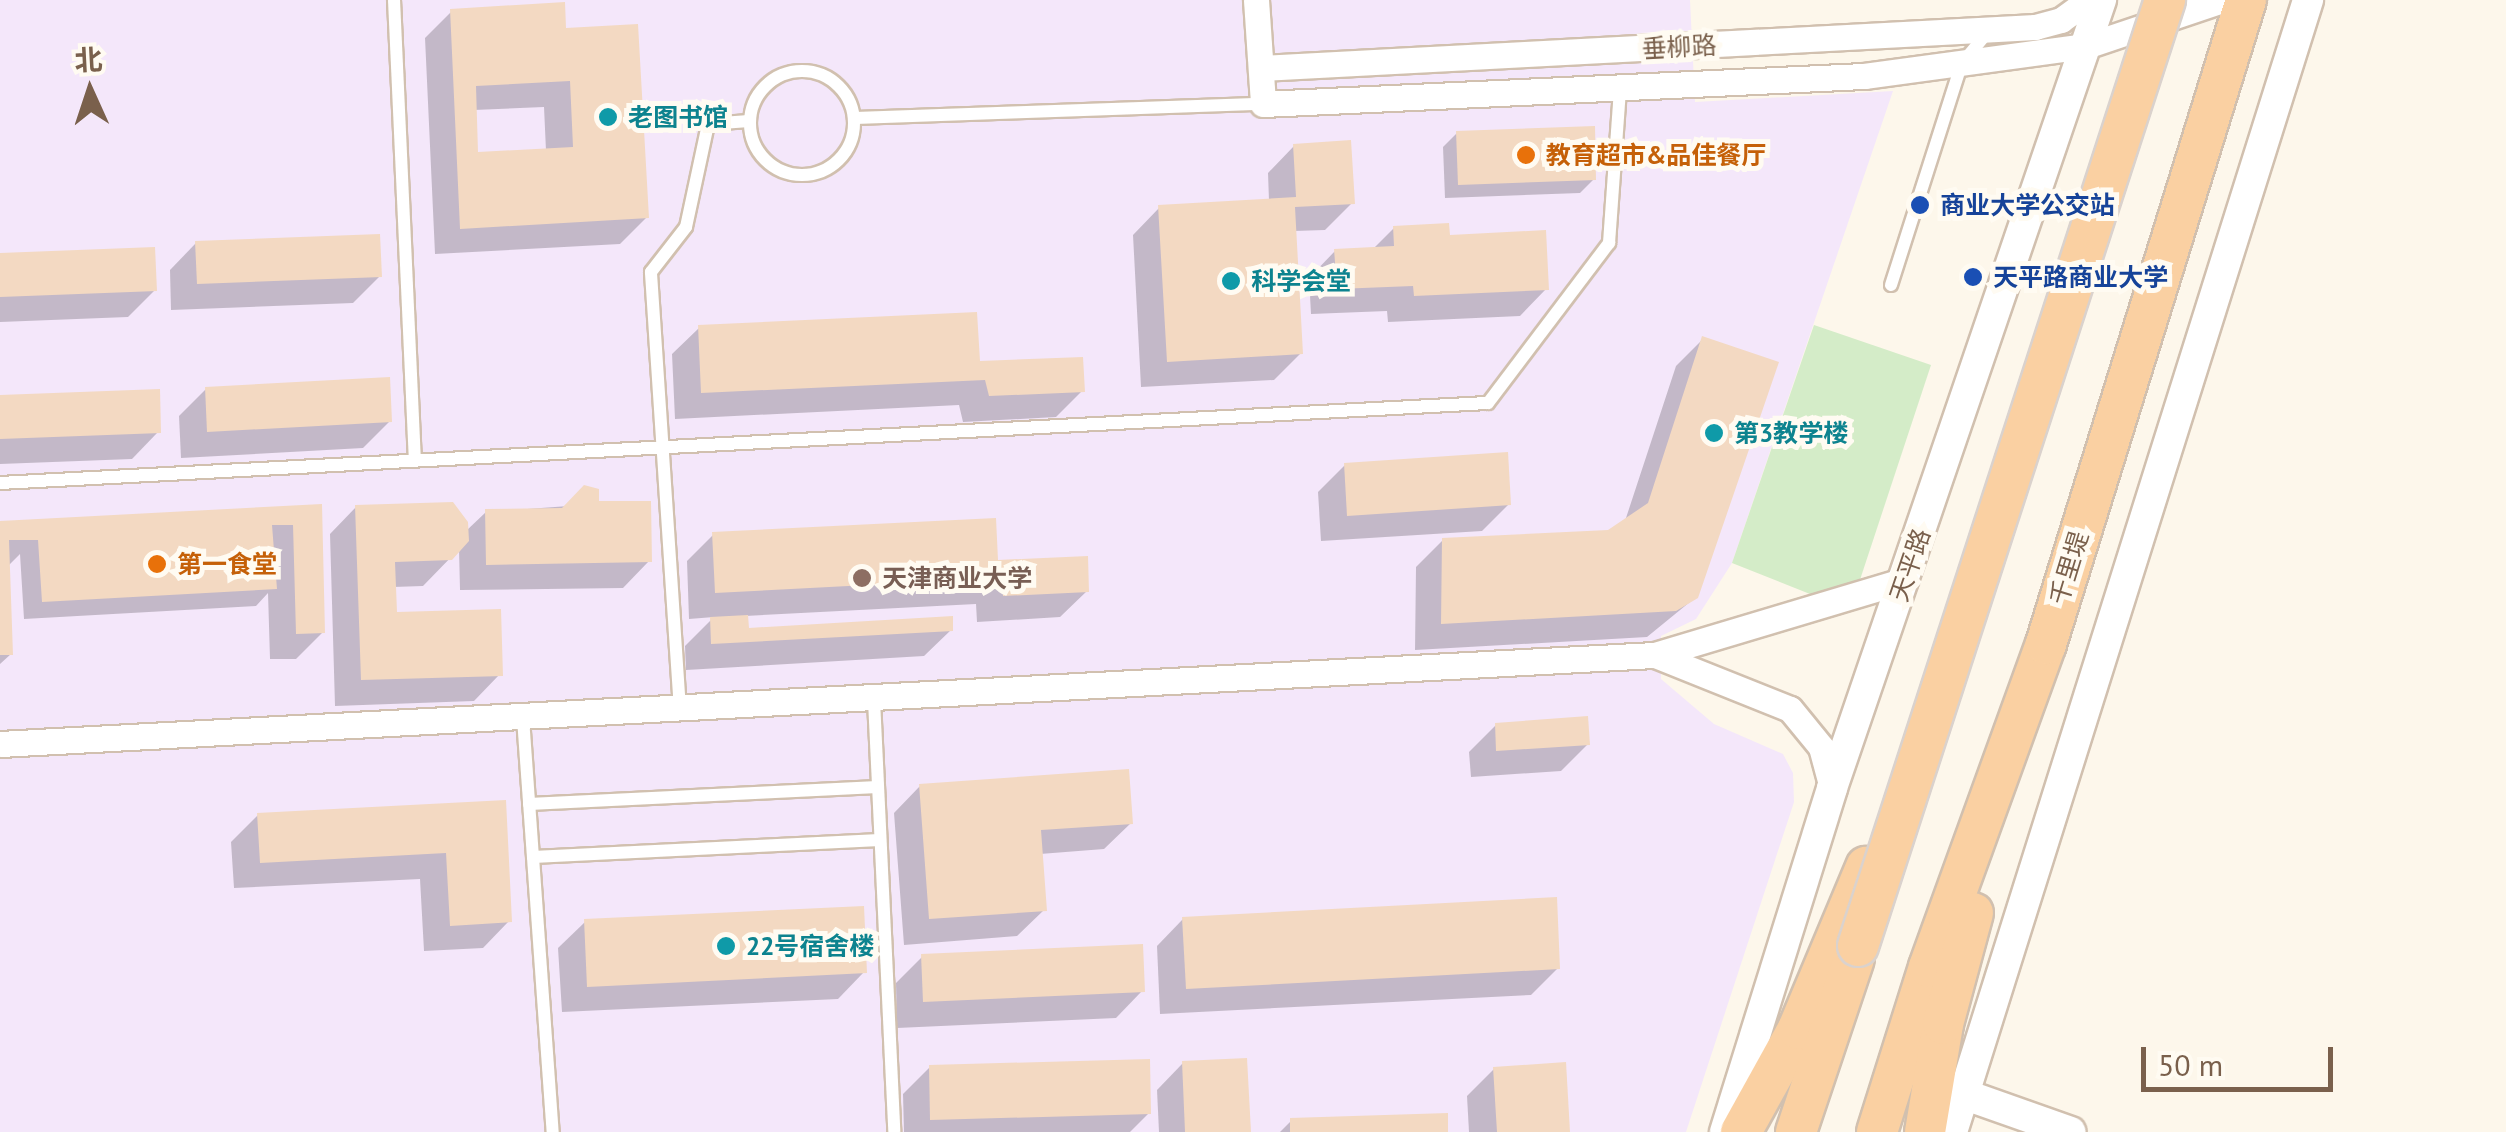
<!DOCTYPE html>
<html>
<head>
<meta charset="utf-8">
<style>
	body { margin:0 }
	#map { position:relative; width:2506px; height:1132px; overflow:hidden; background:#fdf7eb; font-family:"PT Sans","Noto Sans SC",sans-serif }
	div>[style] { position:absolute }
	.education>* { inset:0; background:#f4e7fa }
	.green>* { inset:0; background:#d4ecc8 }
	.shadow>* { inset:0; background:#0003 }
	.building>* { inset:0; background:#f3d9c2 }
	.roads { filter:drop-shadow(2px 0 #d1c0af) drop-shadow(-2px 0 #d1c0af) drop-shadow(0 2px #d1c0af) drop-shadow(0 -2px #d1c0af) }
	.service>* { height:12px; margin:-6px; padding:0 6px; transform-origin:6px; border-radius:6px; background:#fff }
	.service>.ring { margin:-6px; padding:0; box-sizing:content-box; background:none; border:12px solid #fff; border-radius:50% }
	.minor>* { height:25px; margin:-12.5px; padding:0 12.5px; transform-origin:12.5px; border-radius:12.5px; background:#fff }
	.tertiary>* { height:30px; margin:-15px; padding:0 15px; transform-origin:15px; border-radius:15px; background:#fff }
	.trunk>* { height:40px; margin:-20px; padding:0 20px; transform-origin:20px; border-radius:20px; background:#fad0a2 }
	.bridges { filter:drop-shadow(2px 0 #dad2cd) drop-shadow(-2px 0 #dad2cd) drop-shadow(0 2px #dad2cd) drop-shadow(0 -2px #dad2cd) }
	.trunk-bridge>* { height:40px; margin:-20px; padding:0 20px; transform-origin:20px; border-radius:20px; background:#fad0a2 }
	.dots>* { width:28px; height:28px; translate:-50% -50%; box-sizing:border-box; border:5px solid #fffbf2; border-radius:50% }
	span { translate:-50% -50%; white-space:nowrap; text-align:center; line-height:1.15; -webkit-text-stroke:10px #fffbf2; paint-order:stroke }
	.street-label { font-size:25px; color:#7a604c }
	.culture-label { font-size:25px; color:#0d838f; font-weight:700 }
	.left { translate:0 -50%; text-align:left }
	.food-label { font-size:25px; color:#c56008; font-weight:700 }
	.transit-label { font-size:25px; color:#164399; font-weight:700 }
	.education-label { font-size:25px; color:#785e54; font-weight:700 }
	.north { position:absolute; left:40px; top:40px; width:100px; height:100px; -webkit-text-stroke:8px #fffbf2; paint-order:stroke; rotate:357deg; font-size:28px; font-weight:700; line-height:40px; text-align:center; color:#7a604c }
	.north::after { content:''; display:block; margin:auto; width:35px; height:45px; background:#7a604c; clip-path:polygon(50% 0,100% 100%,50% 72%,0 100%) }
	.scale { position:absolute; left:2141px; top:1047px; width:192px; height:45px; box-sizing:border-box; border:5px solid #7a604c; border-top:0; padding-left:12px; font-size:30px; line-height:35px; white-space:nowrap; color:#7a604c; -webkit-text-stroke:8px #fffbf2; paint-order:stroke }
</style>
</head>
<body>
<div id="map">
	<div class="education">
		<div style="clip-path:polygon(0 0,1690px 0,1695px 102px,1893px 91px,1732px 563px,1696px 619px,1661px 636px,1661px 679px,1714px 724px,1783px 754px,1793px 773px,1794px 802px,1686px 1132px,0 1132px)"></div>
	</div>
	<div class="green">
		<div style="clip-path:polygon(1814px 325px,1931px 365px,1850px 610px,1732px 563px)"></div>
	</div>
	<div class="shadow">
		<div style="clip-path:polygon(evenodd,452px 11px,564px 31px,647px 217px,620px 244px,435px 254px,425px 38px,452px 11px,544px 107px,546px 151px,475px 154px,474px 110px,544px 107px)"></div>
		<div style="clip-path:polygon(1457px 133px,1594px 179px,1580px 193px,1445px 198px,1443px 147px)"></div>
		<div style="clip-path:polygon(1294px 146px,1352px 203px,1325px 230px,1294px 231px,1301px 353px,1274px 380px,1141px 387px,1133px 235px,1159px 208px,1269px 201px,1268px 173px)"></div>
		<div style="clip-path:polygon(1394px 228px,1447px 237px,1546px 289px,1520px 316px,1388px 322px,1387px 311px,1311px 314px,1309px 278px,1335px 251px,1372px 250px)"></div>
		<div style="clip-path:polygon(196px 243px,380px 276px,353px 303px,171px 310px,170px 270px)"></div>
		<div style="clip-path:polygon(0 256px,155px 290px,128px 317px,0 322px)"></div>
		<div style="clip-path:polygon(699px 328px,977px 364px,1082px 391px,1056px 417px,963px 422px,959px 405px,675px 419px,672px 354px)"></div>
		<div style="clip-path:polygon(1703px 339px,1696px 597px,1647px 637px,1415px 650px,1416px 567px,1443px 540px,1609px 532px,1625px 521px,1676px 366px)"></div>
		<div style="clip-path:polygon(206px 389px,390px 421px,363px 448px,181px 458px,179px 416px)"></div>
		<div style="clip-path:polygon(0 397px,158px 432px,132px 459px,0 464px)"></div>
		<div style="clip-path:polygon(1345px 465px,1509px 504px,1482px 531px,1321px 541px,1318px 492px)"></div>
		<div style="clip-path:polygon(596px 504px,649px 561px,623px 588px,460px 590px,459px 549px,423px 586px,393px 587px,394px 614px,500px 674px,474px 701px,335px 706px,330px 534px,356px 507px,466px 531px,486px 512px)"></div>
		<div style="clip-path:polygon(320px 507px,323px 632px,296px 659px,270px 659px,268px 593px,256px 606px,24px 619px,20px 554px,8px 566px,11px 654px,0 664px,0 523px)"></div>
		<div style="clip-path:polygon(713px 535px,996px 563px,1087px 591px,1060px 617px,977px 622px,976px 604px,745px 616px,746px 630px,951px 630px,924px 656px,686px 670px,685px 646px,714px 617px,689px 619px,687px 561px)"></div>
		<div style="clip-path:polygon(1496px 725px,1588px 744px,1561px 771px,1471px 777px,1469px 752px)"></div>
		<div style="clip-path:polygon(920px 786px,1131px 823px,1104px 849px,1040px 854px,1044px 910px,1017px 936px,904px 945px,894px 813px)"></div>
		<div style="clip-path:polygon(503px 802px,509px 921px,483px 948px,424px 951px,420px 879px,234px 888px,231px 842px,258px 815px)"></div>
		<div style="clip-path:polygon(1183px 919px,1558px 968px,1531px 995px,1160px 1014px,1157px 946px)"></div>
		<div style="clip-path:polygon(585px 922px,864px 972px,838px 999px,562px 1012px,558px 948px)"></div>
		<div style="clip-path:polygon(922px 957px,1142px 991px,1116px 1018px,897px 1028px,896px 983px)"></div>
		<div style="clip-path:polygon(1183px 1063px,1248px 1132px,1159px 1132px,1157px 1090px)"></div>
		<div style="clip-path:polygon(930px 1067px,1149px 1113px,1130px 1132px,904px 1132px,903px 1094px)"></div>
		<div style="clip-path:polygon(1494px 1069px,1567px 1132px,1469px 1132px,1467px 1096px)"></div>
		<div style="clip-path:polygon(1291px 1121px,1446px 1132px,1280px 1132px)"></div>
	</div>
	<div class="building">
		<div style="clip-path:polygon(evenodd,565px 2px,566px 28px,638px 24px,649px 218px,460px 229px,450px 9px,565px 2px,570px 81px,573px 147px,478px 152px,476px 86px,570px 81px)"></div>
		<div style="clip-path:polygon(1595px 126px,1596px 180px,1458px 185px,1456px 131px)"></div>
		<div style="clip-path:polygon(1351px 140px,1355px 204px,1295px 207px,1303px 354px,1167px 362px,1158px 205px,1296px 197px,1293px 144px)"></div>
		<div style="clip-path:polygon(1449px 223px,1450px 235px,1546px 230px,1549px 290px,1414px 296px,1413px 286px,1337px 289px,1334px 249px,1394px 246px,1393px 226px)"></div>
		<div style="clip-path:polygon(380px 234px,382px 277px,197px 284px,195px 241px)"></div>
		<div style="clip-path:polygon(155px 247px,157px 291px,0 297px,0 253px)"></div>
		<div style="clip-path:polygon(977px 312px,980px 361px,1083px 357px,1085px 392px,989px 396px,985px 380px,701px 393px,698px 325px)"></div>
		<div style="clip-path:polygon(1702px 336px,1779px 362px,1698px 598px,1676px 611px,1441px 624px,1442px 538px,1608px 530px,1648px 503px)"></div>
		<div style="clip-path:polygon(390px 377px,392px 422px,207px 432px,205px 387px)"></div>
		<div style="clip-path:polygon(160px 389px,161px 433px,0 439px,0 395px)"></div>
		<div style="clip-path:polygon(1508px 452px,1511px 505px,1347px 516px,1344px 463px)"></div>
		<div style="clip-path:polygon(584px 485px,599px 489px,599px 501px,651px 501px,652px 562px,486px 565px,485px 509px,562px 508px)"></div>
		<div style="clip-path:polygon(453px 502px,468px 522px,469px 541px,452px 560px,395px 562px,397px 612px,501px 609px,503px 676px,361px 680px,355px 505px)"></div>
		<div style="clip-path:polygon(322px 504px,325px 633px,296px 634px,293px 525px,272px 525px,277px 589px,42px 602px,38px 540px,9px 540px,13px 655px,0 655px,0 521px)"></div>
		<div style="clip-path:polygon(996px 518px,998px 560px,1088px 556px,1089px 592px,1003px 596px,1002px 578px,715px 593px,712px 532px)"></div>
		<div style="clip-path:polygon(748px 615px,749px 628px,953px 616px,953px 631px,711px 644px,710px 617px)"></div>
		<div style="clip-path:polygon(1588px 716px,1590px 745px,1496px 751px,1495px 723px)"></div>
		<div style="clip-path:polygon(1129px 769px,1133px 824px,1041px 830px,1047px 911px,929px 919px,919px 784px)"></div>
		<div style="clip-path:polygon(506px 800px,512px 922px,450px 926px,446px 853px,260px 863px,257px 813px)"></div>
		<div style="clip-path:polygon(1557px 897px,1560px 969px,1186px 989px,1182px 917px)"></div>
		<div style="clip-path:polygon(864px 906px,867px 973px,587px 987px,584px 919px)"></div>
		<div style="clip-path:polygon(1143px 944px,1145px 992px,923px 1002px,921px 954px)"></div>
		<div style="clip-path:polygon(1247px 1058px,1251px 1132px,1185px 1132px,1182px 1061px)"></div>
		<div style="clip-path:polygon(1150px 1059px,1151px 1114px,930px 1120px,929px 1065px)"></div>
		<div style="clip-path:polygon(1566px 1062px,1570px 1132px,1497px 1132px,1493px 1067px)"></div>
		<div style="clip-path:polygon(1448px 1113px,1448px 1132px,1290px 1132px,1290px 1118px)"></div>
	</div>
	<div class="roads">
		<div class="service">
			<div style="left:394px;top:0;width:461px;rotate:87.4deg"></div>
			<div class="ring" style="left:750px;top:71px;width:92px;height:92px"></div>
			<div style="left:854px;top:118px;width:409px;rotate:-2deg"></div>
			<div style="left:1891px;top:285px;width:233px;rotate:-72.3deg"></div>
			<div style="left:1962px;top:63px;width:38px;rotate:-50deg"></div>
			<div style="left:0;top:483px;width:1490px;rotate:-3.08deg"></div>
			<div style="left:1488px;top:403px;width:201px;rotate:-52.9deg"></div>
			<div style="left:1609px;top:243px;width:155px;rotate:-85.9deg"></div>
			<div style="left:874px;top:700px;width:432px;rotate:87.3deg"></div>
			<div style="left:680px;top:710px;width:439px;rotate:-93.8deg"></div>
			<div style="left:651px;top:272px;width:57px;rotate:-52.1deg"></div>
			<div style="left:686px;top:227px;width:105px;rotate:-77.9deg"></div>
			<div style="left:708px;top:124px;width:41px;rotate:-4.2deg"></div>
			<div style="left:523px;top:718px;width:415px;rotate:85.9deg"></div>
			<div style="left:529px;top:804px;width:349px;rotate:-2.8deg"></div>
			<div style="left:533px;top:857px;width:347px;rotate:-2.8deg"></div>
		</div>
		<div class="minor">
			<div style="left:1256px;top:0;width:104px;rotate:86.1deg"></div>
			<div style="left:1263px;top:104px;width:602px;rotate:-2.67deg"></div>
			<div style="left:1864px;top:76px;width:224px;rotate:-7.7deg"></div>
			<div style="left:2086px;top:46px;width:145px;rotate:-18.6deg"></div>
			<div style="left:1261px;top:68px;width:775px;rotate:-3.03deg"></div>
			<div style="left:2035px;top:27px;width:27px;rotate:-15deg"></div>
			<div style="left:2061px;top:20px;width:34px;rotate:-36deg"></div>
			<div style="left:1655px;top:655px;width:145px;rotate:21.8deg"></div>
			<div style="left:1790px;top:709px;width:49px;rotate:50.8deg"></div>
			<div style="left:1821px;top:747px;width:42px;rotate:75deg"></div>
			<div style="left:0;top:744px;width:1657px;rotate:-3.08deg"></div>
			<div style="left:1655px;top:655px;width:261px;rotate:-16.7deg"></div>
		</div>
		<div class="tertiary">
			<div style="left:1963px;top:1094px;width:114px;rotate:19.4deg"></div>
			<div style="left:1725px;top:1132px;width:360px;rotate:-72.7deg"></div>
			<div style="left:1832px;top:788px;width:833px;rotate:-71.15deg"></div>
			<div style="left:1952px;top:1132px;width:1187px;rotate:-72.54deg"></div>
		</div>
		<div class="trunk">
			<div style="left:1741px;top:1132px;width:118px;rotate:-61deg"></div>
			<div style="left:1798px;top:1029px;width:176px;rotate:-67.2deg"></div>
			<div style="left:1796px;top:1132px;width:182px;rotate:-71.5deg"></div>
			<div style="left:1877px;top:1132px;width:173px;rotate:-72.5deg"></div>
			<div style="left:1929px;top:967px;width:344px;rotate:-70.1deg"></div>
			<div style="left:2046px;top:644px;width:674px;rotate:-72.75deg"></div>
			<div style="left:1925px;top:1132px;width:109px;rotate:-80.5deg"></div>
			<div style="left:1943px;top:1024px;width:115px;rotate:-74.9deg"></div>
		</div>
	</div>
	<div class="bridges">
		<div class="trunk-bridge">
			<div style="left:1858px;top:946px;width:995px;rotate:-72.02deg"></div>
		</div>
	</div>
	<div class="dots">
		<div style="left:608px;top:117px;background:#0f9aa8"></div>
		<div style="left:1526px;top:155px;background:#e8710a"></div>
		<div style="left:1920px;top:205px;background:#1a4fb4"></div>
		<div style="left:1973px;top:277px;background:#1a4fb4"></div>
		<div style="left:1231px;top:281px;background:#0f9aa8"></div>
		<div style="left:1714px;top:433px;background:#0f9aa8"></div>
		<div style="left:157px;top:564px;background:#e8710a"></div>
		<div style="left:862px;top:578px;background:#8d6e63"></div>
		<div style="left:726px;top:946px;background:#0f9aa8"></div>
	</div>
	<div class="street-label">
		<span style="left:1679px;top:47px;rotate:-3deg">垂柳路</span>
		<span style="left:1910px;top:565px;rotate:-71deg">天平路</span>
		<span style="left:2069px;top:568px;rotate:-73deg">千里堤</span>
	</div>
	<div class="culture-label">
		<span class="left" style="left:628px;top:117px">老图书馆</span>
		<span class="left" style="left:1251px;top:281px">科学会堂</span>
		<span class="left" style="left:1734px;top:433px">第3教学楼</span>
		<span class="left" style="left:746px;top:946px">22号宿舍楼</span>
	</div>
	<div class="food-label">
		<span class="left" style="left:1546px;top:155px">教育超市&amp;品佳餐厅</span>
		<span class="left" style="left:177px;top:564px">第一食堂</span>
	</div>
	<div class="transit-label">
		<span class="left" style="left:1940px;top:205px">商业大学公交站</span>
		<span class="left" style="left:1993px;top:277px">天平路商业大学</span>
	</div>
	<div class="education-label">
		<span class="left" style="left:882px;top:578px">天津商业大学</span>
	</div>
	<div class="north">北</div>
	<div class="scale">50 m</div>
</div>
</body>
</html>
